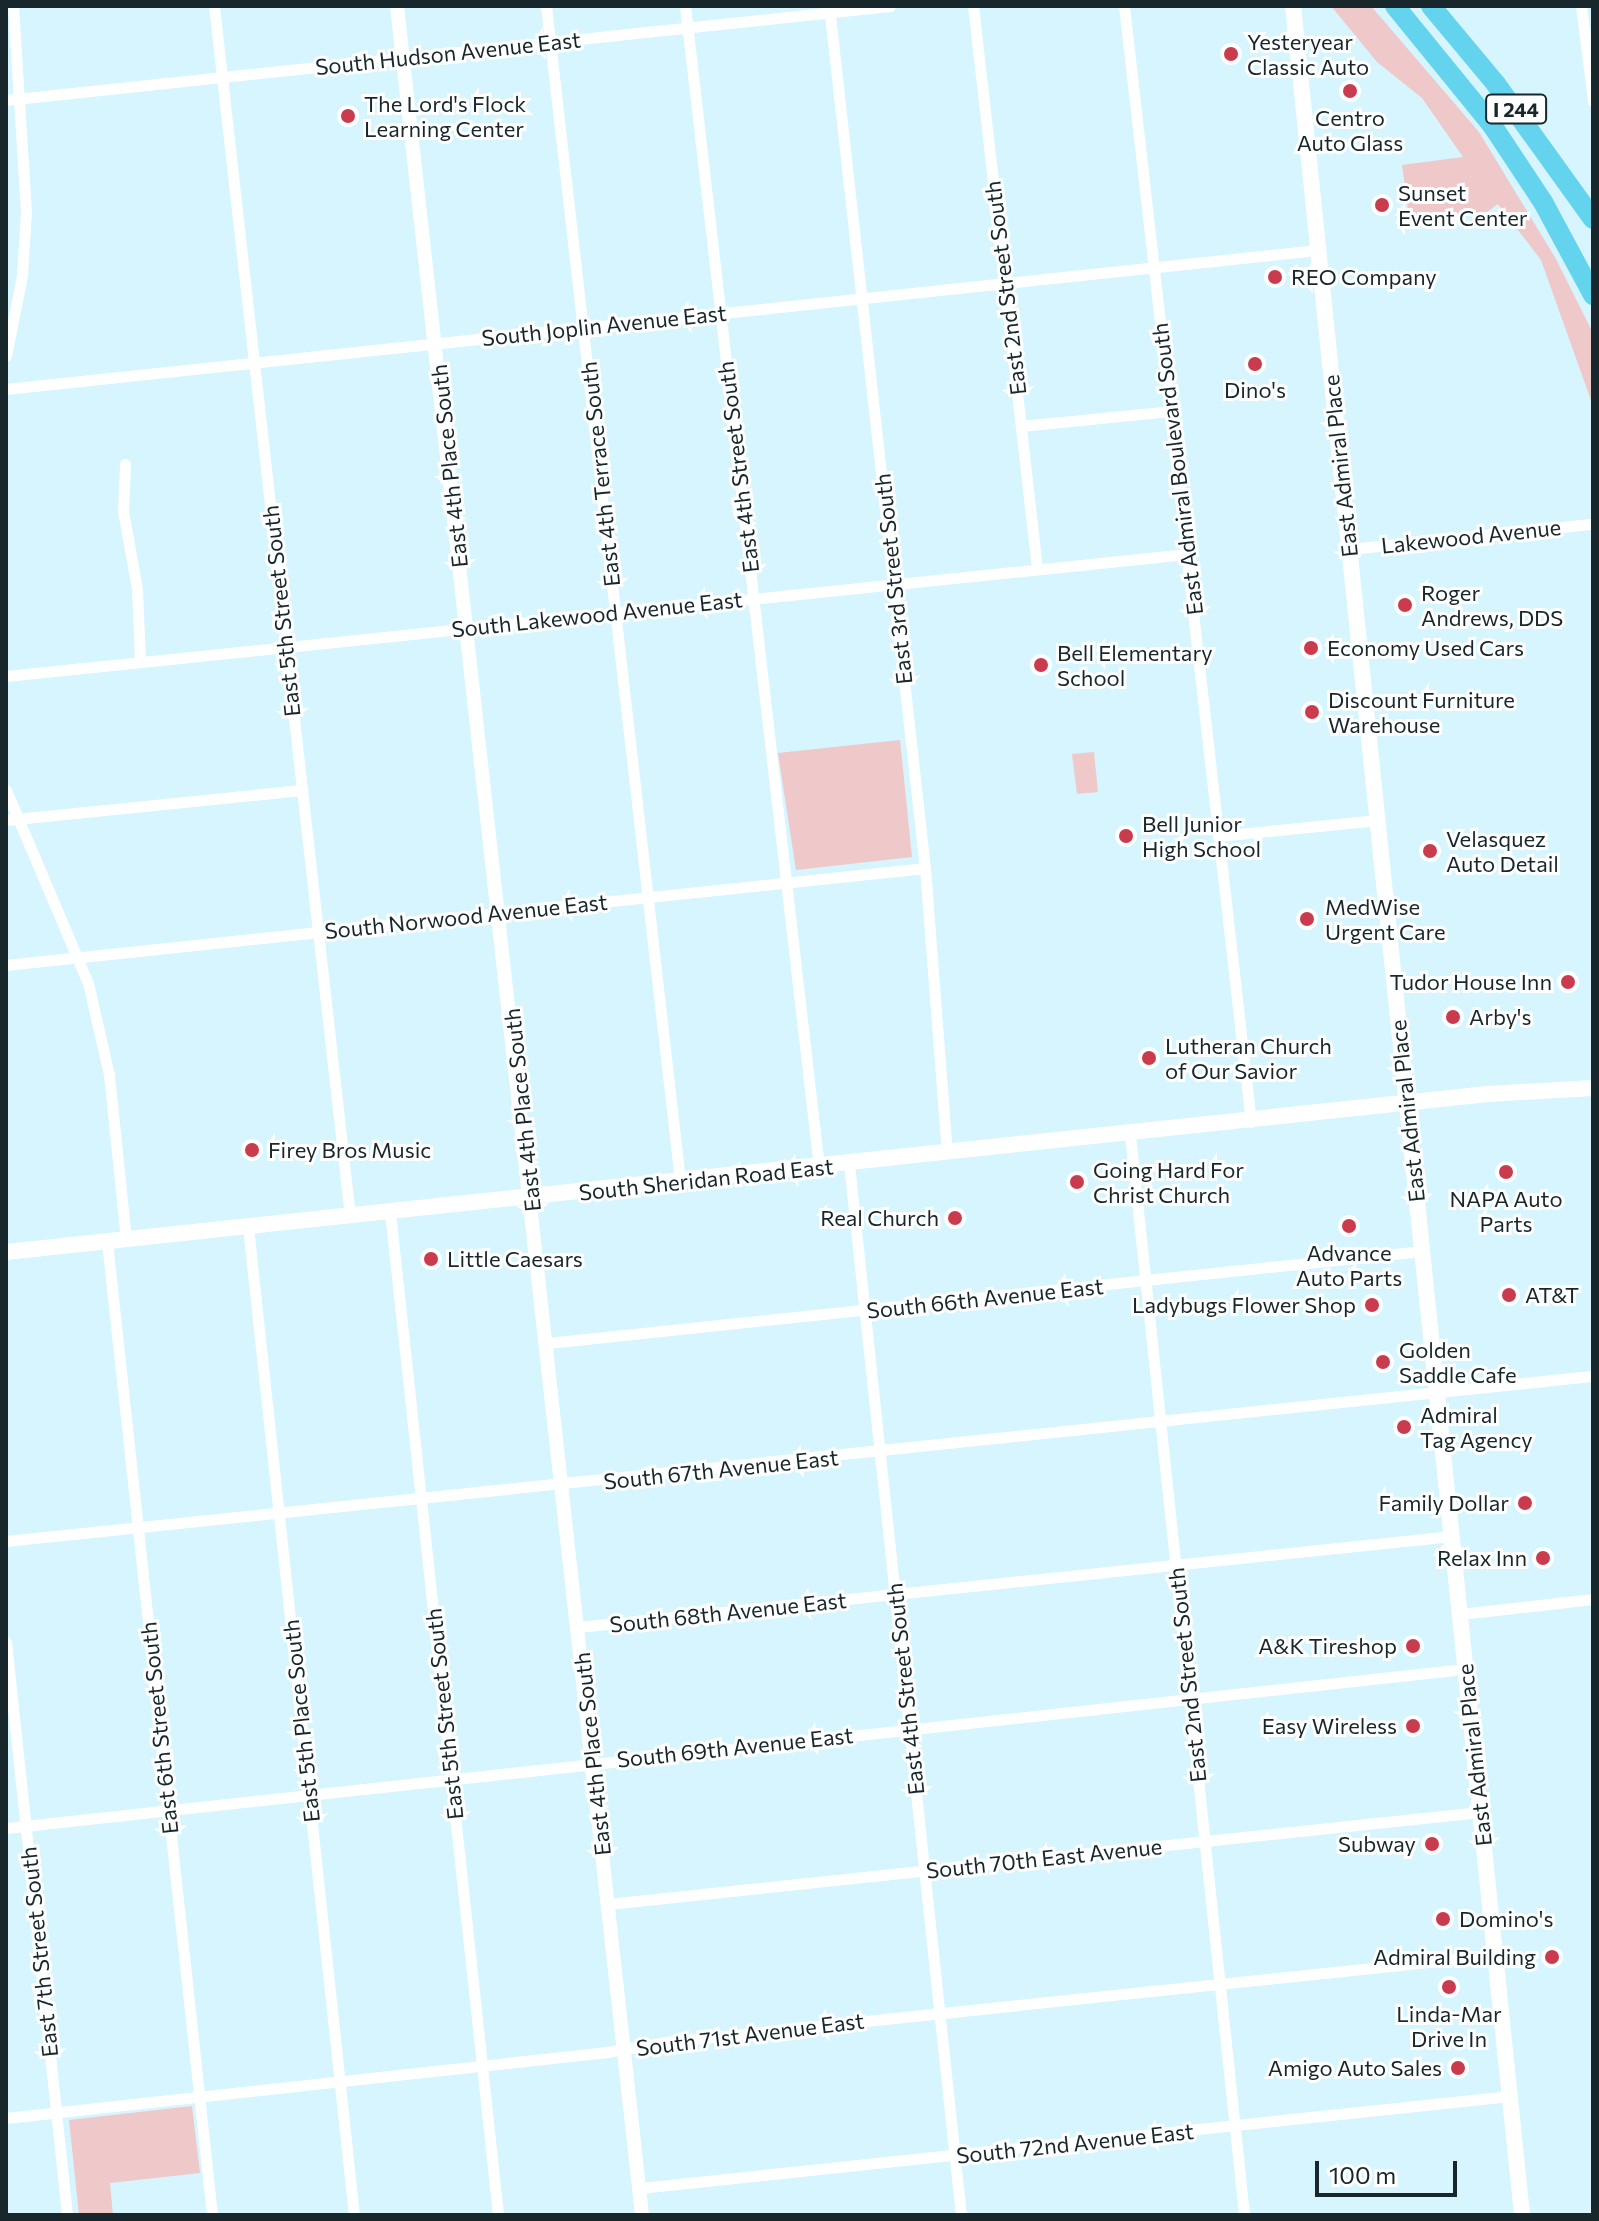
<!DOCTYPE html>
<html>
<head>
<meta charset="utf-8">
<style>
	body { margin:0 }
	#map { position:relative; width:1599px; height:2221px; overflow:hidden; background:#d6f5fe; font-family:Commissioner,sans-serif }
	div>[style] { position:absolute }
	.green>* { inset:0; background:#efc8c9 }
	.minor>* { height:11px; margin:-5.5px; padding:0 5.5px; transform-origin:5.5px; border-radius:5.5px; background:#fff }
	.tertiary>* { height:14px; margin:-7px; padding:0 7px; transform-origin:7px; border-radius:7px; background:#fff }
	.secondary>* { height:16px; margin:-8px; padding:0 8px; transform-origin:8px; border-radius:8px; background:#fff }
	.motorway>* { height:20px; margin:-10px; padding:0 10px; transform-origin:10px; border-radius:10px; background:#64d3ed }
	.dots>* { width:22px; height:22px; translate:-50% -50%; box-sizing:border-box; border:4px solid #fff; border-radius:50% }
	span { translate:-50% -50%; white-space:nowrap; text-align:center; line-height:1.15; -webkit-text-stroke:6px #fff; paint-order:stroke }
	.shield-label span { padding:2px 6px; background:#fff; border:2px solid; border-radius:6px; -webkit-text-stroke-width:0 }
	.shield-label { font-size:20px; color:#17272b; font-weight:700 }
	.poi-label { font-size:22px; color:#17272b }
	.left { translate:0 -50%; text-align:left }
	.right { translate:-100% -50%; text-align:right }
	.street-label { font-size:22px; color:#17272b }
	.frame { position:absolute; inset:0; border:8px solid #17272b; pointer-events:none }
	.scale { position:absolute; left:1315px; top:2161px; width:142px; height:36px; box-sizing:border-box; border:4px solid #17272b; border-top:0; padding-left:10px; font-size:24px; line-height:28px; white-space:nowrap; color:#17272b; -webkit-text-stroke:6px #fff; paint-order:stroke }
</style>
</head>
<body>
<div id="map">
	<div class="green">
		<div style="clip-path:polygon(1331px 6px,1371px 6px,1479px 132px,1556px 259px,1592px 331px,1593px 406px,1541px 260px,1498px 204px,1487px 212px,1409px 217px,1402px 165px,1463px 157px,1422px 98px,1377px 62px)"></div>
		<div style="clip-path:polygon(900px 740px,912px 857px,796px 870px,778px 753px)"></div>
		<div style="clip-path:polygon(1094px 752px,1098px 792px,1077px 794px,1072px 754px)"></div>
		<div style="clip-path:polygon(192px 2106px,200px 2173px,110px 2183px,113px 2215px,79px 2215px,69px 2120px)"></div>
	</div>
	<div class="minor">
		<div style="left:214px;top:6px;width:1218px;rotate:83.59deg"></div>
		<div style="left:546px;top:6px;width:1183px;rotate:83.49deg"></div>
		<div style="left:685px;top:6px;width:1169px;rotate:83.42deg"></div>
		<div style="left:829px;top:6px;width:867px;rotate:83.65deg"></div>
		<div style="left:925px;top:868px;width:286px;rotate:85.6deg"></div>
		<div style="left:973px;top:6px;width:567px;rotate:83.51deg"></div>
		<div style="left:1124px;top:6px;width:1123px;rotate:83.51deg"></div>
		<div style="left:1581px;top:6px;width:96px;rotate:82.8deg"></div>
		<div style="left:6px;top:100px;width:889px;rotate:-6.07deg"></div>
		<div style="left:6px;top:356px;width:83px;rotate:-78.8deg"></div>
		<div style="left:22px;top:275px;width:63px;rotate:-86.4deg"></div>
		<div style="left:26px;top:212px;width:206px;rotate:-93.6deg"></div>
		<div style="left:6px;top:389px;width:1319px;rotate:-6.05deg"></div>
		<div style="left:1021px;top:426px;width:150px;rotate:-5.7deg"></div>
		<div style="left:125px;top:464px;width:47px;rotate:92.4deg"></div>
		<div style="left:123px;top:511px;width:79px;rotate:79.8deg"></div>
		<div style="left:137px;top:589px;width:73px;rotate:87.6deg"></div>
		<div style="left:1349px;top:549px;width:245px;rotate:-5.9deg"></div>
		<div style="left:6px;top:676px;width:1187px;rotate:-5.9deg"></div>
		<div style="left:6px;top:790px;width:210px;rotate:67deg"></div>
		<div style="left:88px;top:983px;width:94px;rotate:77.1deg"></div>
		<div style="left:109px;top:1075px;width:166px;rotate:84.1deg"></div>
		<div style="left:6px;top:820px;width:297px;rotate:-5.8deg"></div>
		<div style="left:1218px;top:836px;width:161px;rotate:-5.7deg"></div>
		<div style="left:6px;top:965px;width:924px;rotate:-6.03deg"></div>
		<div style="left:1130px;top:1135px;width:1086px;rotate:83.97deg"></div>
		<div style="left:849px;top:1164px;width:1057px;rotate:83.92deg"></div>
		<div style="left:390px;top:1212px;width:1009px;rotate:83.85deg"></div>
		<div style="left:248px;top:1227px;width:994px;rotate:83.88deg"></div>
		<div style="left:107px;top:1242px;width:979px;rotate:83.84deg"></div>
		<div style="left:548px;top:1343px;width:879px;rotate:-6.01deg"></div>
		<div style="left:6px;top:1541px;width:1596px;rotate:-5.94deg"></div>
		<div style="left:1460px;top:1614px;width:134px;rotate:-6.4deg"></div>
		<div style="left:578px;top:1627px;width:879px;rotate:-5.94deg"></div>
		<div style="left:6px;top:1642px;width:576px;rotate:83.92deg"></div>
		<div style="left:6px;top:1828px;width:1469px;rotate:-6.22deg"></div>
		<div style="left:608px;top:1904px;width:877px;rotate:-6.02deg"></div>
		<div style="left:6px;top:2118px;width:605px;rotate:-6.27deg"></div>
		<div style="left:607px;top:2052px;width:60px;rotate:-9.6deg"></div>
		<div style="left:666px;top:2042px;width:834px;rotate:-5.99deg"></div>
		<div style="left:640px;top:2188px;width:875px;rotate:-6.04deg"></div>
	</div>
	<div class="tertiary">
		<div style="left:397px;top:6px;width:2223px;rotate:83.67deg"></div>
	</div>
	<div class="secondary">
		<div style="left:1293px;top:6px;width:2221px;rotate:84.08deg"></div>
		<div style="left:6px;top:1252px;width:1490px;rotate:-6.09deg"></div>
		<div style="left:1488px;top:1094px;width:105px;rotate:-3.3deg"></div>
	</div>
	<div class="motorway">
		<div style="left:1395px;top:6px;width:154px;rotate:50.8deg"></div>
		<div style="left:1492px;top:125px;width:92px;rotate:56.5deg"></div>
		<div style="left:1543px;top:202px;width:106px;rotate:61.7deg"></div>
		<div style="left:1431px;top:6px;width:102px;rotate:50.2deg"></div>
		<div style="left:1496px;top:84px;width:166px;rotate:54.3deg"></div>
	</div>
	<div class="dots">
		<div style="left:1231px;top:54px;background:#cb3b4e"></div>
		<div style="left:1350px;top:91px;background:#cb3b4e"></div>
		<div style="left:348px;top:116px;background:#cb3b4e"></div>
		<div style="left:1382px;top:205px;background:#cb3b4e"></div>
		<div style="left:1275px;top:277px;background:#cb3b4e"></div>
		<div style="left:1255px;top:364px;background:#cb3b4e"></div>
		<div style="left:1405px;top:605px;background:#cb3b4e"></div>
		<div style="left:1311px;top:648px;background:#cb3b4e"></div>
		<div style="left:1041px;top:665px;background:#cb3b4e"></div>
		<div style="left:1312px;top:712px;background:#cb3b4e"></div>
		<div style="left:1126px;top:836px;background:#cb3b4e"></div>
		<div style="left:1430px;top:851px;background:#cb3b4e"></div>
		<div style="left:1307px;top:919px;background:#cb3b4e"></div>
		<div style="left:1568px;top:982px;background:#cb3b4e"></div>
		<div style="left:1453px;top:1017px;background:#cb3b4e"></div>
		<div style="left:1149px;top:1058px;background:#cb3b4e"></div>
		<div style="left:252px;top:1150px;background:#cb3b4e"></div>
		<div style="left:1506px;top:1172px;background:#cb3b4e"></div>
		<div style="left:1077px;top:1182px;background:#cb3b4e"></div>
		<div style="left:955px;top:1218px;background:#cb3b4e"></div>
		<div style="left:1349px;top:1226px;background:#cb3b4e"></div>
		<div style="left:431px;top:1259px;background:#cb3b4e"></div>
		<div style="left:1509px;top:1295px;background:#cb3b4e"></div>
		<div style="left:1372px;top:1305px;background:#cb3b4e"></div>
		<div style="left:1383px;top:1362px;background:#cb3b4e"></div>
		<div style="left:1404px;top:1427px;background:#cb3b4e"></div>
		<div style="left:1525px;top:1503px;background:#cb3b4e"></div>
		<div style="left:1543px;top:1558px;background:#cb3b4e"></div>
		<div style="left:1413px;top:1646px;background:#cb3b4e"></div>
		<div style="left:1413px;top:1726px;background:#cb3b4e"></div>
		<div style="left:1432px;top:1844px;background:#cb3b4e"></div>
		<div style="left:1443px;top:1919px;background:#cb3b4e"></div>
		<div style="left:1552px;top:1957px;background:#cb3b4e"></div>
		<div style="left:1449px;top:1987px;background:#cb3b4e"></div>
		<div style="left:1458px;top:2068px;background:#cb3b4e"></div>
	</div>
	<div class="shield-label">
		<span style="left:1516px;top:109px">I 244</span>
	</div>
	<div class="poi-label">
		<span class="left" style="left:1247px;top:54px">Yesteryear<br>Classic Auto</span>
		<span class="left" style="left:364px;top:116px">The Lord's Flock<br>Learning Center</span>
		<span style="left:1350px;top:130px">Centro<br>Auto Glass</span>
		<span class="left" style="left:1398px;top:205px">Sunset<br>Event Center</span>
		<span class="left" style="left:1291px;top:277px">REO Company</span>
		<span style="left:1255px;top:390px">Dino's</span>
		<span class="left" style="left:1421px;top:605px">Roger<br>Andrews, DDS</span>
		<span class="left" style="left:1327px;top:648px">Economy Used Cars</span>
		<span class="left" style="left:1057px;top:665px">Bell Elementary<br>School</span>
		<span class="left" style="left:1328px;top:712px">Discount Furniture<br>Warehouse</span>
		<span class="left" style="left:1142px;top:836px">Bell Junior<br>High School</span>
		<span class="left" style="left:1446px;top:851px">Velasquez<br>Auto Detail</span>
		<span class="left" style="left:1325px;top:919px">MedWise<br>Urgent Care</span>
		<span class="right" style="left:1552px;top:982px">Tudor House Inn</span>
		<span class="left" style="left:1469px;top:1017px">Arby's</span>
		<span class="left" style="left:1165px;top:1058px">Lutheran Church<br>of Our Savior</span>
		<span class="left" style="left:268px;top:1150px">Firey Bros Music</span>
		<span class="left" style="left:1093px;top:1182px">Going Hard For<br>Christ Church</span>
		<span style="left:1506px;top:1211px">NAPA Auto<br>Parts</span>
		<span class="right" style="left:939px;top:1218px">Real Church</span>
		<span style="left:1349px;top:1265px">Advance<br>Auto Parts</span>
		<span class="left" style="left:447px;top:1259px">Little Caesars</span>
		<span class="left" style="left:1525px;top:1295px">AT&amp;T</span>
		<span class="right" style="left:1356px;top:1305px">Ladybugs Flower Shop</span>
		<span class="left" style="left:1399px;top:1362px">Golden<br>Saddle Cafe</span>
		<span class="left" style="left:1420px;top:1427px">Admiral<br>Tag Agency</span>
		<span class="right" style="left:1509px;top:1503px">Family Dollar</span>
		<span class="right" style="left:1527px;top:1558px">Relax Inn</span>
		<span class="right" style="left:1397px;top:1646px">A&amp;K Tireshop</span>
		<span class="right" style="left:1397px;top:1726px">Easy Wireless</span>
		<span class="right" style="left:1416px;top:1844px">Subway</span>
		<span class="left" style="left:1459px;top:1919px">Domino's</span>
		<span class="right" style="left:1536px;top:1957px">Admiral Building</span>
		<span style="left:1449px;top:2026px">Linda-Mar<br>Drive In</span>
		<span class="right" style="left:1442px;top:2068px">Amigo Auto Sales</span>
	</div>
	<div class="street-label">
		<span style="left:448px;top:53px;rotate:-6deg">South Hudson Avenue East</span>
		<span style="left:1005px;top:288px;rotate:-97deg">East 2nd Street South</span>
		<span style="left:604px;top:325px;rotate:-6deg">South Joplin Avenue East</span>
		<span style="left:449px;top:466px;rotate:-96deg">East 4th Place South</span>
		<span style="left:1340px;top:466px;rotate:-96deg">East Admiral Place</span>
		<span style="left:738px;top:467px;rotate:-97deg">East 4th Street South</span>
		<span style="left:1177px;top:469px;rotate:-97deg">East Admiral Boulevard South</span>
		<span style="left:600px;top:474px;rotate:-96deg">East 4th Terrace South</span>
		<span style="left:1471px;top:536px;rotate:-6deg">Lakewood Avenue</span>
		<span style="left:893px;top:579px;rotate:-96deg">East 3rd Street South</span>
		<span style="left:281px;top:611px;rotate:-96deg">East 5th Street South</span>
		<span style="left:597px;top:614px;rotate:-6deg">South Lakewood Avenue East</span>
		<span style="left:466px;top:916px;rotate:-6deg">South Norwood Avenue East</span>
		<span style="left:522px;top:1110px;rotate:-96deg">East 4th Place South</span>
		<span style="left:1407px;top:1111px;rotate:-96deg">East Admiral Place</span>
		<span style="left:706px;top:1179px;rotate:-6deg">South Sheridan Road East</span>
		<span style="left:985px;top:1298px;rotate:-6deg">South 66th Avenue East</span>
		<span style="left:721px;top:1469px;rotate:-6deg">South 67th Avenue East</span>
		<span style="left:728px;top:1612px;rotate:-6deg">South 68th Avenue East</span>
		<span style="left:1187px;top:1675px;rotate:-96deg">East 2nd Street South</span>
		<span style="left:905px;top:1689px;rotate:-96deg">East 4th Street South</span>
		<span style="left:444px;top:1714px;rotate:-96deg">East 5th Street South</span>
		<span style="left:301px;top:1721px;rotate:-96deg">East 5th Place South</span>
		<span style="left:159px;top:1728px;rotate:-96deg">East 6th Street South</span>
		<span style="left:735px;top:1747px;rotate:-6deg">South 69th Avenue East</span>
		<span style="left:592px;top:1754px;rotate:-96deg">East 4th Place South</span>
		<span style="left:1474px;top:1755px;rotate:-96deg">East Admiral Place</span>
		<span style="left:1044px;top:1858px;rotate:-6deg">South 70th East Avenue</span>
		<span style="left:39px;top:1952px;rotate:-96deg">East 7th Street South</span>
		<span style="left:750px;top:2034px;rotate:-7deg">South 71st Avenue East</span>
		<span style="left:1075px;top:2143px;rotate:-6deg">South 72nd Avenue East</span>
	</div>
	<div class="frame"></div>
	<div class="scale">100 m</div>
</div>
</body>
</html>
